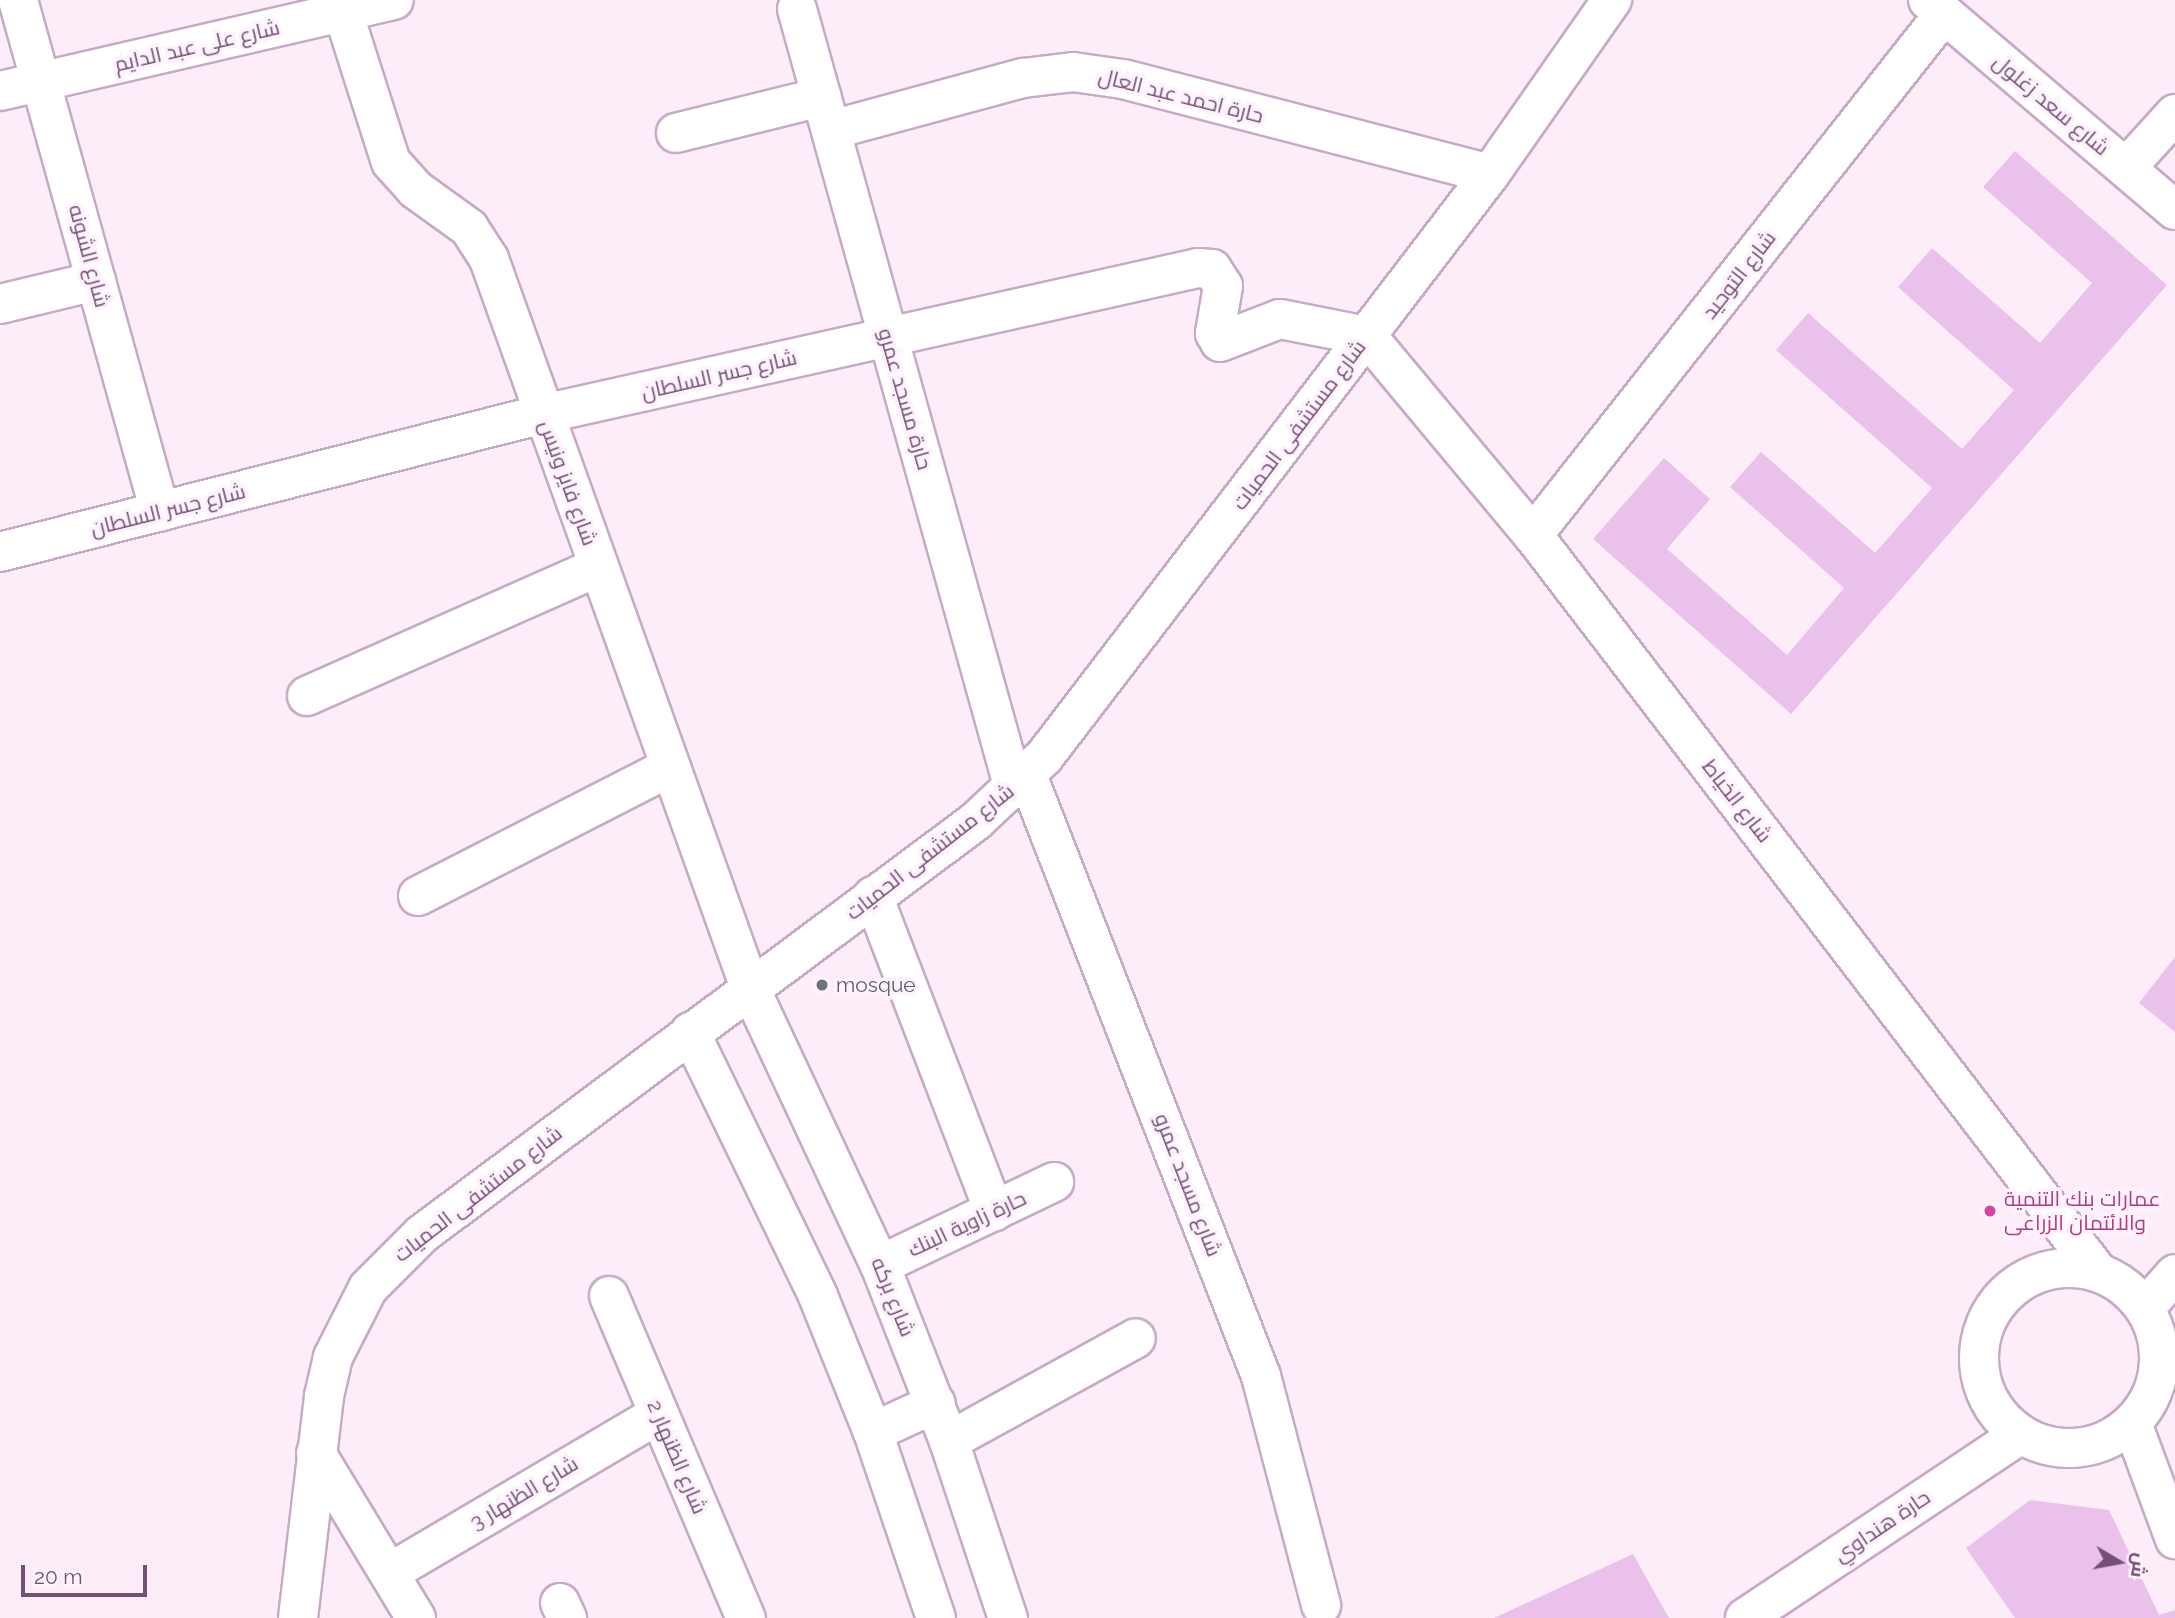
<!DOCTYPE html>
<html>
<head>
<meta charset="utf-8">
<style>
	body { margin:0 }
	#map { position:relative; width:2175px; height:1618px; overflow:hidden; background:#fcedf9; font-family:Raleway,Cairo,sans-serif }
	div>[style] { position:absolute }
	.building>* { inset:0; background:#e9c1ea }
	.roads { filter:drop-shadow(2px 0 #c6aac6) drop-shadow(-2px 0 #c6aac6) drop-shadow(0 2px #c6aac6) drop-shadow(0 -2px #c6aac6) }
	.street>* { height:38px; margin:-19px; padding:0 19px; transform-origin:19px; border-radius:19px; background:#fff }
	.street>.ring { margin:-19px; padding:0; box-sizing:content-box; background:none; border:38px solid #fff; border-radius:50% }
	.secondary>* { height:38px; margin:-19px; padding:0 19px; transform-origin:19px; border-radius:19px; background:#fff }
	.dots>* { width:19px; height:19px; translate:-50% -50%; box-sizing:border-box; border:4px solid #fef3fc; border-radius:50% }
	span { translate:-50% -50%; white-space:nowrap; text-align:center; line-height:1.15; -webkit-text-stroke:7px #fef3fc; paint-order:stroke }
	.street-label { font-size:21px; color:#735076 }
	.worship-label { font-size:21px; color:#5b616d }
	.left { translate:0 -50%; text-align:left }
	.hotel-label { font-size:21px; color:#b23c85 }
	.north { position:absolute; left:2084px; top:1527px; width:70px; height:70px; -webkit-text-stroke:5px #fef3fc; paint-order:stroke; rotate:100deg; font-size:19px; font-weight:700; line-height:28px; text-align:center; color:#735076 }
	.north::after { content:''; display:block; margin:auto; width:24px; height:32px; background:#735076; clip-path:polygon(50% 0,100% 100%,50% 72%,0 100%) }
	.scale { position:absolute; left:21px; top:1565px; width:126px; height:32px; box-sizing:border-box; border:4px solid #735076; border-top:0; padding-left:9px; font-size:21px; line-height:24px; white-space:nowrap; color:#735076; -webkit-text-stroke:5px #fef3fc; paint-order:stroke }
</style>
</head>
<body>
<div id="map">
	<div class="building">
		<div style="clip-path:polygon(2015px 151px,2167px 285px,1791px 714px,1593px 539px,1664px 458px,1710px 499px,1667px 549px,1787px 655px,1844px 588px,1730px 487px,1761px 452px,1875px 553px,1932px 488px,1776px 350px,1808px 313px,1962px 449px,2014px 390px,1898px 287px,1932px 248px,2040px 343px,2092px 283px,1983px 187px)"></div>
		<div style="clip-path:polygon(2175px 957px,2175px 1032px,2139px 1003px)"></div>
		<div style="clip-path:polygon(2030px 1500px,2109px 1510px,2159px 1615px,2175px 1610px,2175px 1618px,2015px 1618px,1966px 1548px)"></div>
		<div style="clip-path:polygon(1633px 1554px,1669px 1618px,1494px 1618px)"></div>
	</div>
	<div class="roads">
		<div class="street">
			<div style="left:18px;top:0;width:531px;rotate:74.5deg"></div>
			<div style="left:1928px;top:0;width:324px;rotate:40.4deg"></div>
			<div style="left:797px;top:9px;width:810px;rotate:74.45deg"></div>
			<div style="left:343px;top:12px;width:157px;rotate:72.3deg"></div>
			<div style="left:391px;top:162px;width:36px;rotate:48deg"></div>
			<div style="left:415px;top:189px;width:67px;rotate:35.8deg"></div>
			<div style="left:469px;top:228px;width:37px;rotate:57deg"></div>
			<div style="left:489px;top:259px;width:774px;rotate:70.3deg"></div>
			<div style="left:750px;top:988px;width:306px;rotate:64.9deg"></div>
			<div style="left:880px;top:1265px;width:189px;rotate:68.6deg"></div>
			<div style="left:949px;top:1441px;width:187px;rotate:71.6deg"></div>
			<div style="left:0;top:91px;width:404px;rotate:-13deg"></div>
			<div style="left:831px;top:130px;width:199px;rotate:-15.2deg"></div>
			<div style="left:1023px;top:78px;width:50px;rotate:-6.8deg"></div>
			<div style="left:1073px;top:72px;width:50px;rotate:8deg"></div>
			<div style="left:1123px;top:79px;width:379px;rotate:14.5deg"></div>
			<div style="left:676px;top:133px;width:150px;rotate:-13.9deg"></div>
			<div style="left:2126px;top:168px;width:73px;rotate:-47.8deg"></div>
			<div style="left:0;top:304px;width:99px;rotate:-13.5deg"></div>
			<div style="left:1533px;top:535px;width:664px;rotate:-51.73deg"></div>
			<div style="left:0;top:552px;width:560px;rotate:-14.26deg"></div>
			<div style="left:543px;top:414px;width:671px;rotate:-12.57deg"></div>
			<div style="left:1198px;top:268px;width:14px;rotate:4deg"></div>
			<div style="left:1212px;top:269px;width:20px;rotate:57deg"></div>
			<div style="left:1223px;top:286px;width:48px;rotate:99.7deg"></div>
			<div style="left:1215px;top:333px;width:10px;rotate:61deg"></div>
			<div style="left:1220px;top:342px;width:64px;rotate:-21deg"></div>
			<div style="left:1280px;top:319px;width:89px;rotate:11.1deg"></div>
			<div style="left:1367px;top:336px;width:259px;rotate:50.2deg"></div>
			<div style="left:1533px;top:535px;width:929px;rotate:52.53deg"></div>
			<div style="left:307px;top:696px;width:318px;rotate:-23.9deg"></div>
			<div style="left:1027px;top:775px;width:645px;rotate:68.73deg"></div>
			<div style="left:1261px;top:1376px;width:237px;rotate:75.3deg"></div>
			<div style="left:418px;top:896px;width:283px;rotate:-27.1deg"></div>
			<div style="left:873px;top:896px;width:338px;rotate:69deg"></div>
			<div style="left:690px;top:1032px;width:293px;rotate:64.1deg"></div>
			<div style="left:818px;top:1296px;width:147px;rotate:68deg"></div>
			<div style="left:873px;top:1432px;width:196px;rotate:71.3deg"></div>
			<div style="left:880px;top:1265px;width:193px;rotate:-25.5deg"></div>
			<div class="ring" style="left:1979px;top:1268px;width:142px;height:142px"></div>
			<div style="left:609px;top:1296px;width:350px;rotate:67deg"></div>
			<div style="left:2145px;top:1308px;width:45px;rotate:-48.6deg"></div>
			<div style="left:2132px;top:1423px;width:124px;rotate:69.7deg"></div>
			<div style="left:873px;top:1432px;width:69px;rotate:-24.7deg"></div>
			<div style="left:949px;top:1441px;width:213px;rotate:-28.8deg"></div>
			<div style="left:316px;top:1453px;width:193px;rotate:58.8deg"></div>
			<div style="left:389px;top:1573px;width:313px;rotate:-30.5deg"></div>
			<div style="left:560px;top:1603px;width:17px;rotate:65deg"></div>
			<div style="left:1745px;top:1618px;width:329px;rotate:-33.7deg"></div>
		</div>
		<div class="secondary">
			<div style="left:298px;top:1618px;width:224px;rotate:-83.3deg"></div>
			<div style="left:324px;top:1396px;width:40px;rotate:-77deg"></div>
			<div style="left:333px;top:1357px;width:77px;rotate:-63.1deg"></div>
			<div style="left:368px;top:1288px;width:76px;rotate:-45deg"></div>
			<div style="left:422px;top:1234px;width:691px;rotate:-36.7deg"></div>
			<div style="left:976px;top:821px;width:93px;rotate:-43.3deg"></div>
			<div style="left:1044px;top:757px;width:734px;rotate:-52.58deg"></div>
			<div style="left:1490px;top:174px;width:213px;rotate:-55deg"></div>
		</div>
	</div>
	<div class="dots">
		<div style="left:822px;top:985px;background:#6b7280"></div>
		<div style="left:1990px;top:1211px;background:#d1479c"></div>
	</div>
	<div class="street-label">
		<span style="left:197px;top:46px;rotate:-13deg">شارع على عبد الدايم</span>
		<span style="left:1181px;top:96px;rotate:14deg">حارة احمد عبد العال</span>
		<span style="left:2051px;top:105px;rotate:40deg">شارع سعد زغلول</span>
		<span style="left:89px;top:256px;rotate:75deg">شارع الشونه</span>
		<span style="left:1739px;top:275px;rotate:-52deg">شارع التوحيد</span>
		<span style="left:719px;top:375px;rotate:-13deg">شارع جسر السلطان</span>
		<span style="left:905px;top:399px;rotate:74deg">حارة مسجد عمرو</span>
		<span style="left:1299px;top:425px;rotate:-53deg">شارع مستشفى الحميات</span>
		<span style="left:568px;top:483px;rotate:70deg">شارع فايز ونيس</span>
		<span style="left:168px;top:510px;rotate:-14deg">شارع جسر السلطان</span>
		<span style="left:1737px;top:801px;rotate:52deg">شارع الخياط</span>
		<span style="left:930px;top:852px;rotate:-38deg">شارع مستشفى الحميات</span>
		<span style="left:1188px;top:1185px;rotate:69deg">شارع مسجد عمرو</span>
		<span style="left:478px;top:1194px;rotate:-38deg">شارع مستشفى الحميات</span>
		<span style="left:967px;top:1224px;rotate:-25deg">حارة زاوية البنك</span>
		<span style="left:893px;top:1297px;rotate:68deg">شارع بركه</span>
		<span style="left:677px;top:1457px;rotate:67deg">شارع الظنهار 2</span>
		<span style="left:524px;top:1493px;rotate:-31deg">شارع الظنهار 3</span>
		<span style="left:1882px;top:1526px;rotate:-34deg">حارة هنداوي</span>
	</div>
	<div class="worship-label">
		<span class="left" style="left:836px;top:985px">mosque</span>
	</div>
	<div class="hotel-label">
		<span class="left" style="left:2004px;top:1211px">عمارات بنك التنمية<br>والائتمان الزراعى</span>
	</div>
	<div class="north">ش</div>
	<div class="scale">20 m</div>
</div>
</body>
</html>
